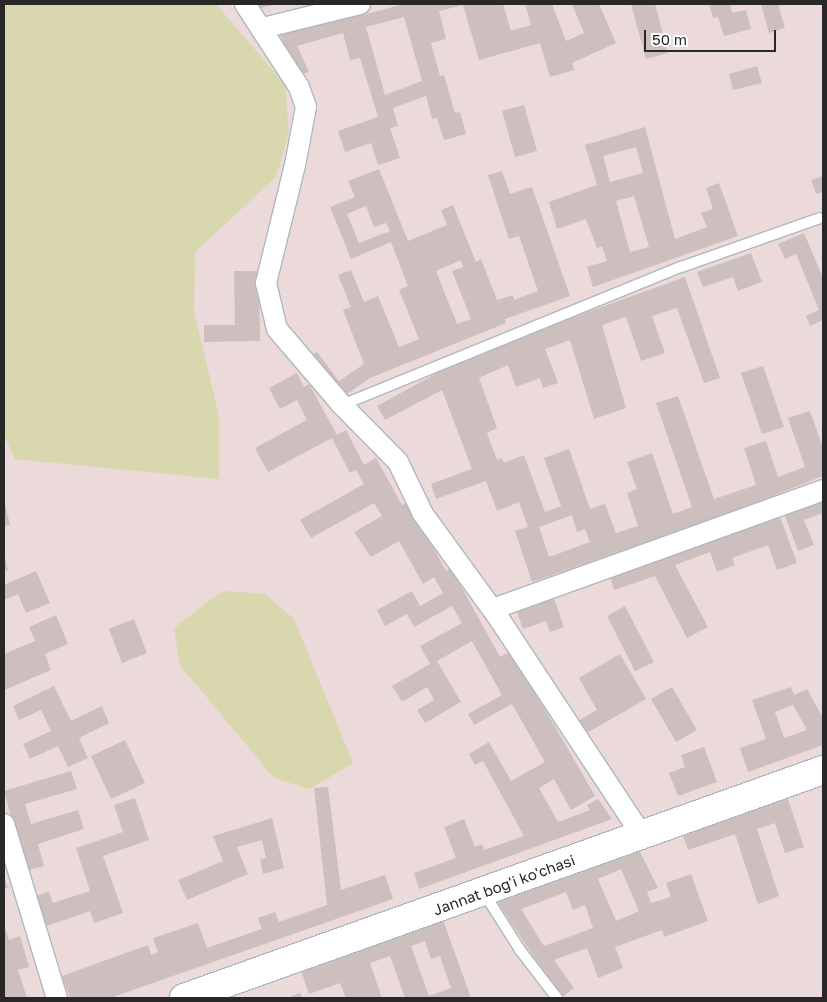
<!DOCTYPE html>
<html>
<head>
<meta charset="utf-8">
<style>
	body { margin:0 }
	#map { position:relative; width:827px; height:1002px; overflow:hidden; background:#ecd9d9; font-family:"Golos Text",sans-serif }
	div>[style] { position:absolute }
	.cemetery>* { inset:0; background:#d8d7ae }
	.building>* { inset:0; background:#cdbfbe }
	.roads { filter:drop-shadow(1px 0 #adb9be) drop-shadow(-1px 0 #adb9be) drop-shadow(0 1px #adb9be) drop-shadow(0 -1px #adb9be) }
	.lane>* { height:10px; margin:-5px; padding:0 5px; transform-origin:5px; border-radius:5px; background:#fff }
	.street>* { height:20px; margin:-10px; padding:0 10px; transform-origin:10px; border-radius:10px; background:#fff }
	.secondary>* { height:28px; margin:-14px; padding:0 14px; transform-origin:14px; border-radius:14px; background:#fff }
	span { translate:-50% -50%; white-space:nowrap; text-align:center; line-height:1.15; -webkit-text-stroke:4px #fff; paint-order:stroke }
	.street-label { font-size:15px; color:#282828 }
	.frame { position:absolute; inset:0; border:5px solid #282828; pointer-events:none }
	.scale { position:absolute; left:644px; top:30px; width:132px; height:22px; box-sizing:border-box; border:2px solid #282828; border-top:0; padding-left:6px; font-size:15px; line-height:18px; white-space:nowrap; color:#282828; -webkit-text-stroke:4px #fff; paint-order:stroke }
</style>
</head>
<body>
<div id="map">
	<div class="cemetery">
		<div style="clip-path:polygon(4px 4px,216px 4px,285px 85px,289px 133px,276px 177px,195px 252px,194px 312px,219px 416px,219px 479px,15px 459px,4px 435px)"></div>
		<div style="clip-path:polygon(222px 591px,265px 594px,294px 619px,353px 763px,310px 789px,274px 778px,180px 665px,174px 628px)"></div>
	</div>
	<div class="building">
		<div style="clip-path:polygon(255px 4px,276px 4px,258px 9px)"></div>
		<div style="clip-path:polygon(evenodd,404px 4px,503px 4px,511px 31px,531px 25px,525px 4px,552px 4px,566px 41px,584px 33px,572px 4px,599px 4px,616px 43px,572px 63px,574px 70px,550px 77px,540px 43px,479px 60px,463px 5px,439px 11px,446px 39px,431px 43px,440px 76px,444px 75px,455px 113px,460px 112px,466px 134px,444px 140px,437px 118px,432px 119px,426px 96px,393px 108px,398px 126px,390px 128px,400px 158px,378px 165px,371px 143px,345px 152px,338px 131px,378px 117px,360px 58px,350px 60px,343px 33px,297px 46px,309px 72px,299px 75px,279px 33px,362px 11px,363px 15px,404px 4px,404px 17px,422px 81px,385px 95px,366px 27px,404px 17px)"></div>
		<div style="clip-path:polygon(631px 4px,655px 4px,668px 53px,646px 59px)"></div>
		<div style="clip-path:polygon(709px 4px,730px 4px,732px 13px,746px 10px,751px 29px,724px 36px,718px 17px,713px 18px)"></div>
		<div style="clip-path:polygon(761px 4px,778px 4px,785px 28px,769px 33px)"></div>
		<div style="clip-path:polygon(757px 66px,762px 83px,733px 90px,729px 74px)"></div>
		<div style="clip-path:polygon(524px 105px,537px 151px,515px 157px,502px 111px)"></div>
		<div style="clip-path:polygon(evenodd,645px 127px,675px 239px,707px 227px,701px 213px,713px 209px,706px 188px,719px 183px,738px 236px,593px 287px,587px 267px,607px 261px,602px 246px,597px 248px,586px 219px,557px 229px,549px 202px,597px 185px,585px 145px,645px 127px,636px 147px,643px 173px,610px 182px,603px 156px,636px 147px,645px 127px,634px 196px,649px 247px,630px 252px,616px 201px,634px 196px)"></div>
		<div style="clip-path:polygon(evenodd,379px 169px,408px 241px,447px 225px,441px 210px,453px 205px,476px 262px,481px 259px,497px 300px,513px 295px,514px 300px,538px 291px,519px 236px,509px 239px,488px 175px,502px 171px,510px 194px,532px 187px,570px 296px,505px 319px,506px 323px,370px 378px,340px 399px,310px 356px,317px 352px,339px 381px,364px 364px,343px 310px,351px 307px,338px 275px,351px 270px,364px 302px,378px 296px,399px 347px,419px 339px,399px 290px,408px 286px,391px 242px,351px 259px,330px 207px,355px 197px,348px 181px,379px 169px,366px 206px,374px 227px,386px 223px,390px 231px,359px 243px,347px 214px,366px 206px,379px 169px,461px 260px,463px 267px,452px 271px,471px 319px,457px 324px,436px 271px,461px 260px)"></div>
		<div style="clip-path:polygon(823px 176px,823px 192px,816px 194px,811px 180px)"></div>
		<div style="clip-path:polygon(804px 233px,823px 278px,823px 320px,810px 326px,806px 316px,819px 310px,796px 254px,785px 259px,778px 244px)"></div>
		<div style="clip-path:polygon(751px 253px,762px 282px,738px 291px,733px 277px,703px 287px,697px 272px)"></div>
		<div style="clip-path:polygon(234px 271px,259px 271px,260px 341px,204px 342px,204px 325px,235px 325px)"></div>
		<div style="clip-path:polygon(evenodd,685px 277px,720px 378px,704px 383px,677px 308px,652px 316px,665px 353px,641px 361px,626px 317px,602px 325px,626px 408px,594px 419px,570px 340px,545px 349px,558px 383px,543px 388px,540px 378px,516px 387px,508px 365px,479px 378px,497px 428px,487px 433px,497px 460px,502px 458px,504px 463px,524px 455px,545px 512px,561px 506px,544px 458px,569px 449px,590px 509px,605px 504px,616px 533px,638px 526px,627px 493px,637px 489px,627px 462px,652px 453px,673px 514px,692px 507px,656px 403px,678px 396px,714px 499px,756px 485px,744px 448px,766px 441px,778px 477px,805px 467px,788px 418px,810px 411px,823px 448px,823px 476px,720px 517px,532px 582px,515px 531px,528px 527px,519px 502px,497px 511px,486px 481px,436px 499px,431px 484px,472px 469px,442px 390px,385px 420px,377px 406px,437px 373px,524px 335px,685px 277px,572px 515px,577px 532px,585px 529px,590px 542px,549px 557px,539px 527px,572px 515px)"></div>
		<div style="clip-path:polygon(763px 366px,784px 427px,762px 434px,741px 373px)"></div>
		<div style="clip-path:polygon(297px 373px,304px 387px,309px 384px,337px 435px,346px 430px,364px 465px,376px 458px,402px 505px,408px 502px,446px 571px,451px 568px,500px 657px,511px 651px,568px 749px,595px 796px,571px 810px,554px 779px,539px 788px,558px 822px,590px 810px,587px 805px,598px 799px,612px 819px,419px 889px,414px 873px,456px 858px,444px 827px,464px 819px,475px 847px,482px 844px,484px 850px,524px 836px,483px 761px,475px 765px,469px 754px,489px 742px,511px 781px,545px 762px,512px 704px,474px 725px,468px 714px,502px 695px,472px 641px,437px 661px,461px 702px,425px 723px,417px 710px,434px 700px,427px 687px,402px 702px,392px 686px,430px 664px,420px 646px,462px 623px,452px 606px,414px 627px,407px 614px,385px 626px,377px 610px,412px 591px,420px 606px,443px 593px,434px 577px,423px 584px,399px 541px,371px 557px,354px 532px,382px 516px,374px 503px,311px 538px,300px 520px,364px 484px,356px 470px,350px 473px,332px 438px,268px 472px,255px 448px,307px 420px,297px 400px,280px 409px,269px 388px)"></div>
		<div style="clip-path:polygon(823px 495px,823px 513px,804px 520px,814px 545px,798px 551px,783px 510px)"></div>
		<div style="clip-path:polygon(4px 500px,10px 525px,4px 526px)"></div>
		<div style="clip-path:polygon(779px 514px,797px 563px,777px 570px,768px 545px,732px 558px,735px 565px,717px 572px,710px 552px,675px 565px,708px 627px,687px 638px,655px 576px,614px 590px,609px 573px,706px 539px,707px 543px,725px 537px,724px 533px)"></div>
		<div style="clip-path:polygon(4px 555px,8px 570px,4px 571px)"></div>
		<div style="clip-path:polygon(36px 571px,50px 603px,26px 613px,18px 594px,4px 600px,4px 585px)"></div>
		<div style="clip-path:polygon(554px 598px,564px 627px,550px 632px,546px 621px,523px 629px,517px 612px)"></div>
		<div style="clip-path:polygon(625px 606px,654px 662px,635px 671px,607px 616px)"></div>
		<div style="clip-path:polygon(56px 615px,68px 644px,45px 654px,51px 670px,4px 690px,4px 654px,35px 641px,29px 627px)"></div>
		<div style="clip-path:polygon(134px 619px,147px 653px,122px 663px,109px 629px)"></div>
		<div style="clip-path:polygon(620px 654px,646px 699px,585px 734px,578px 721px,597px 710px,579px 678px)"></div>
		<div style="clip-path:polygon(54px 686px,71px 721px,102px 706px,109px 723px,79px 738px,88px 758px,68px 767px,58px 746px,30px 759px,23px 744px,51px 731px,41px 710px,19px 720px,13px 706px)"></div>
		<div style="clip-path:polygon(672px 687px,697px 730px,676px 742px,651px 699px)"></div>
		<div style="clip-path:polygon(evenodd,791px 687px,794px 695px,807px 689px,823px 718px,823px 745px,748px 772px,740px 748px,766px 739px,752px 700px,791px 687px,793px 705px,807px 730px,784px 738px,775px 712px,793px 705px)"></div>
		<div style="clip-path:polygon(125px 740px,145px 783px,111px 799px,91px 756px)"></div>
		<div style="clip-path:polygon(704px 747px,717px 782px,678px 796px,669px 773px,685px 767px,681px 755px)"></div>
		<div style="clip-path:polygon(71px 771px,77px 789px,25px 804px,31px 824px,78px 810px,84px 829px,38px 844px,44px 866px,26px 871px,4px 791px)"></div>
		<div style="clip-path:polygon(328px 787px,341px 890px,385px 875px,393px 899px,110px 998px,70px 998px,62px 976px,148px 945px,151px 955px,158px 952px,153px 938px,198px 923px,207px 948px,262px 929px,258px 918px,275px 912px,279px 922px,327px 905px,314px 788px)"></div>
		<div style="clip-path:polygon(787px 796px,804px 847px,785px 853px,775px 823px,757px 829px,779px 896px,758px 904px,735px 834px,688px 850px,681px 830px)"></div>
		<div style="clip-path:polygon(135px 798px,149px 840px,103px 856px,123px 913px,94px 923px,90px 911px,44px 927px,33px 897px,49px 892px,53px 903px,90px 891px,76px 848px,123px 832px,114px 805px)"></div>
		<div style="clip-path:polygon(272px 818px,284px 868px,263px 874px,260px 859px,266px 858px,262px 840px,237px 847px,248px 874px,187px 900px,178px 880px,223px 861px,213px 836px)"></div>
		<div style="clip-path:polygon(evenodd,638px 848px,658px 888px,647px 892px,651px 903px,671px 897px,666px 883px,691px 874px,708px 921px,664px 937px,662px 930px,615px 947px,623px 968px,598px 978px,587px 948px,554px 960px,574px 988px,561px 998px,496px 900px,638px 848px,621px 869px,639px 911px,616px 921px,598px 879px,621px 869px,638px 848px,566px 892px,573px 910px,585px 905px,593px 928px,544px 946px,521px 909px,566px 892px)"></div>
		<div style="clip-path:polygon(4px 877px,8px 888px,4px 889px)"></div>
		<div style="clip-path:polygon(evenodd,443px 920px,471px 998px,405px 998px,390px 956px,370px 963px,382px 998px,346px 998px,340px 983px,309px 994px,301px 971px,443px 920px,425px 941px,431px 959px,440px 956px,451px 988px,429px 996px,411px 946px,425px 941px)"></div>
		<div style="clip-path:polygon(4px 925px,9px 940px,20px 936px,29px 967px,18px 970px,27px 998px,4px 998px)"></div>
		<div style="clip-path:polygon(300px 993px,302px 998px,287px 998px)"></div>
	</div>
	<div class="roads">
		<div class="lane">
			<div style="left:342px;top:405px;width:366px;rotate:-22.2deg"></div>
			<div style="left:681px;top:267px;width:147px;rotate:-19.4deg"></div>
			<div style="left:484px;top:893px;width:67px;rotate:57.7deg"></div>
			<div style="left:520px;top:950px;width:61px;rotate:52.4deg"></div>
		</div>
		<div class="street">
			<div style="left:245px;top:4px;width:99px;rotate:57deg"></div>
			<div style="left:299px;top:87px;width:21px;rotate:71deg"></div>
			<div style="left:306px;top:107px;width:59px;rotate:100.7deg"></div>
			<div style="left:295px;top:165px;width:122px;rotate:103.8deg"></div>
			<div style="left:266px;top:283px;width:47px;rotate:76.6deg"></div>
			<div style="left:277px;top:329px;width:100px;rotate:49.5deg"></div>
			<div style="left:342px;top:405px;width:80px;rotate:45.5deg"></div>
			<div style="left:398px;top:462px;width:58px;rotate:64.3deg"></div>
			<div style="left:423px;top:514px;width:131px;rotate:54deg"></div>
			<div style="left:500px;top:620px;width:258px;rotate:56.6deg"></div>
			<div style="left:263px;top:28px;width:100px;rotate:-13.9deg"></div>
			<div style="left:493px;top:609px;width:351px;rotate:-19.8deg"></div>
			<div style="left:4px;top:824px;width:182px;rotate:73.1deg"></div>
		</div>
		<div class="secondary">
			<div style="left:184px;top:998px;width:678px;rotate:-19.64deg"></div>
		</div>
	</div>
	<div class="street-label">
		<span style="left:504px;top:885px;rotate:-20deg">Jannat bog'i ko'chasi</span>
	</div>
	<div class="frame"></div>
	<div class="scale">50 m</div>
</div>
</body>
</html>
